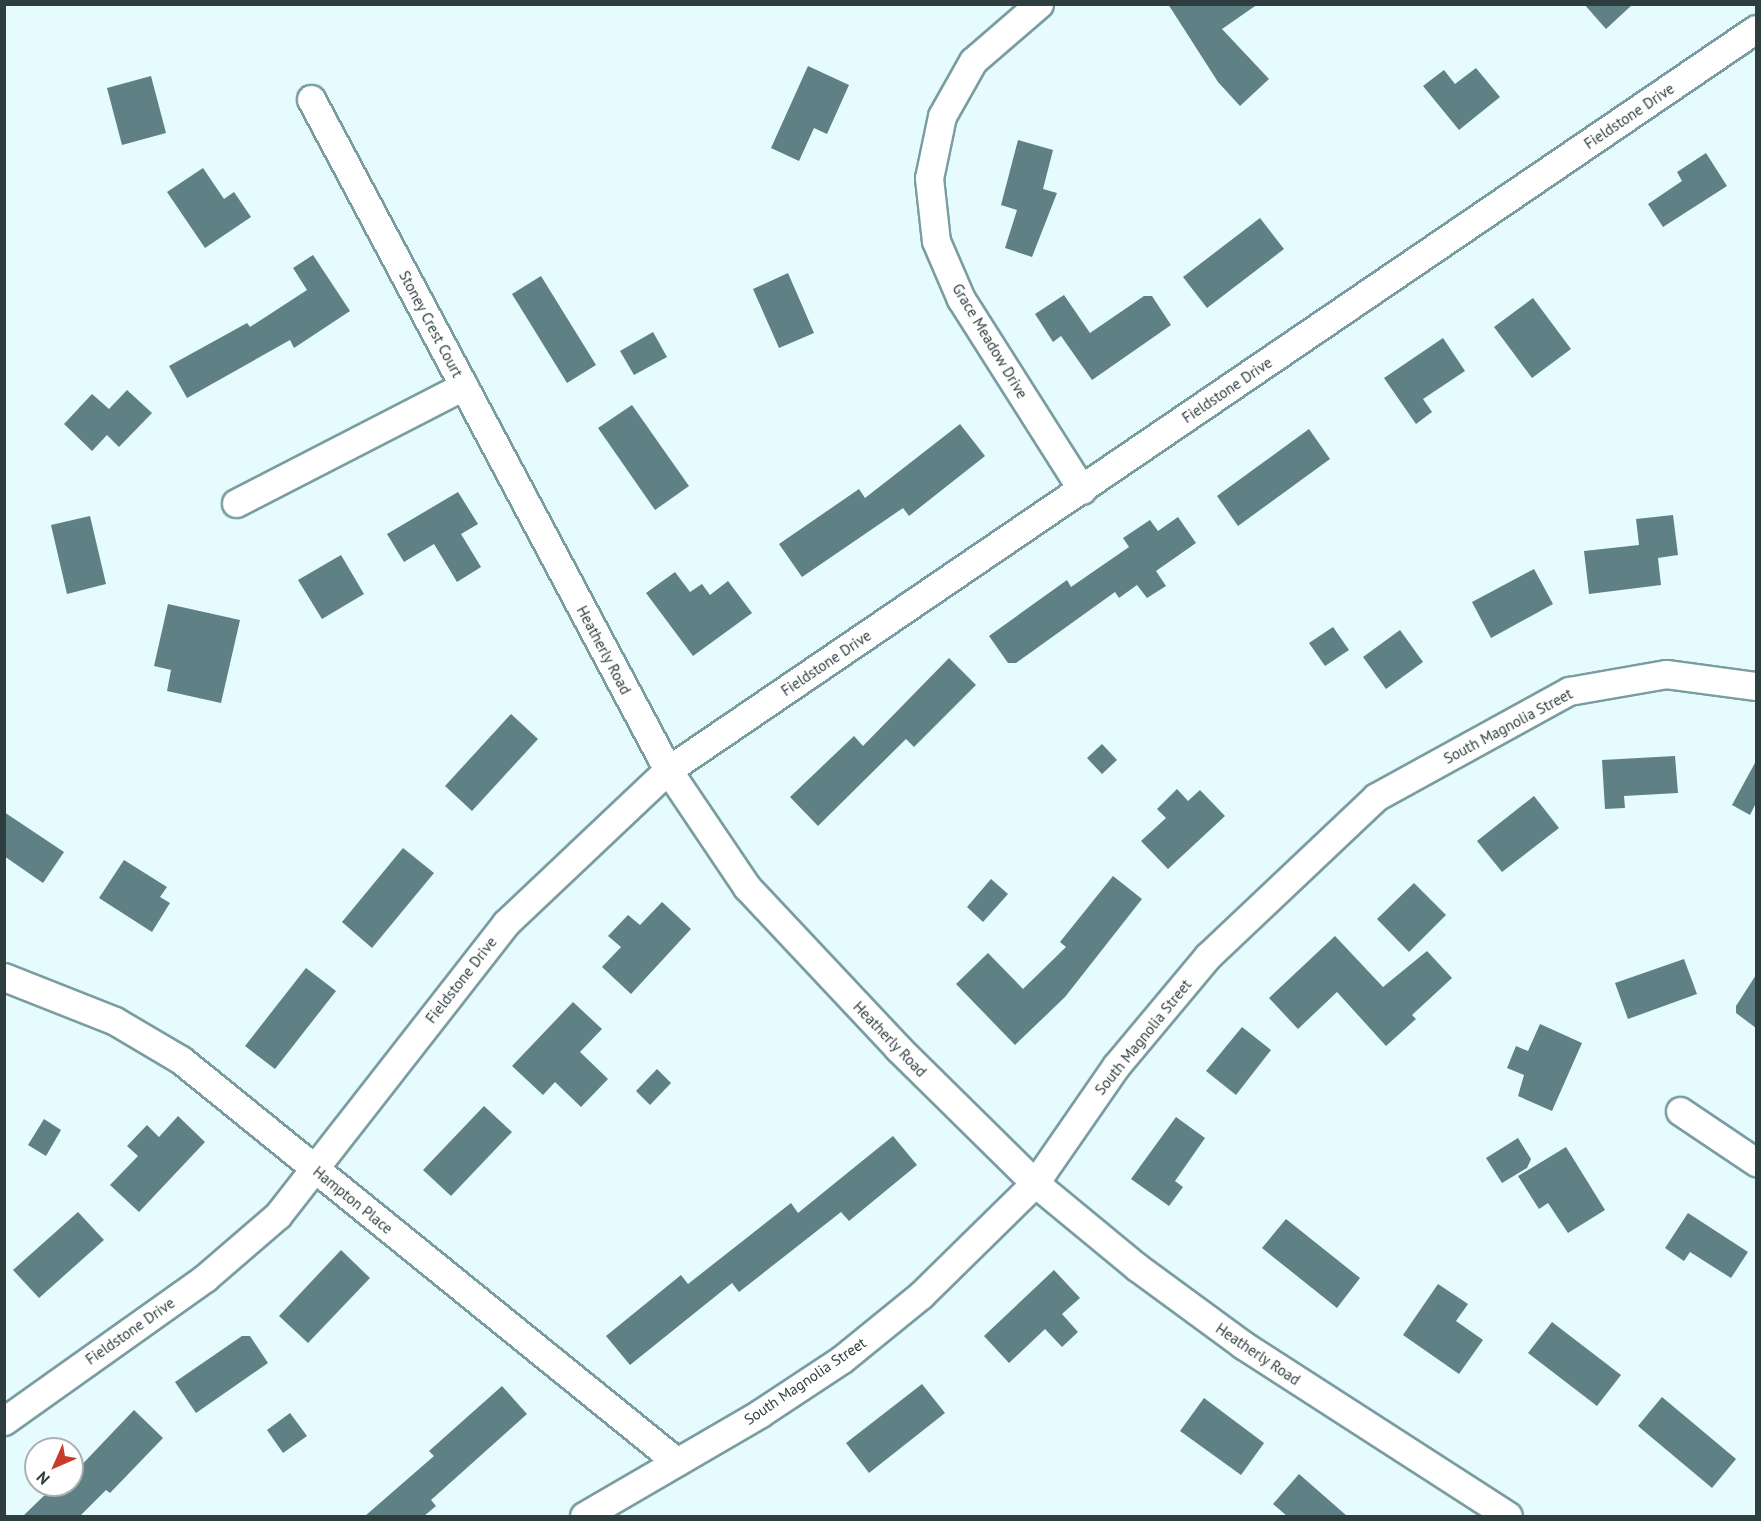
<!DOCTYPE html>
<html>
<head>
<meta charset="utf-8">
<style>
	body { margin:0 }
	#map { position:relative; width:1761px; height:1521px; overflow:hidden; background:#e5fbfe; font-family:"PT Sans",sans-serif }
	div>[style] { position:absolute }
	.building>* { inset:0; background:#5f8185 }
	.roads { filter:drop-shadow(2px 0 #7a9da1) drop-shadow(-2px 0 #7a9da1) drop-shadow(0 2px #7a9da1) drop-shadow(0 -2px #7a9da1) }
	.minor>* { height:27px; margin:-13.5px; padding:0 13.5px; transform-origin:13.5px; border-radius:13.5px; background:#fff }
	span { translate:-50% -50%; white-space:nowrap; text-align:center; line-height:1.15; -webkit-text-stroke:6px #fff; paint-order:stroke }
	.street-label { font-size:15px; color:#2e3d3e }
	.frame { position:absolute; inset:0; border:6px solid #2e3d3e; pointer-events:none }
	.north { position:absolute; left:24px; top:1437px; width:60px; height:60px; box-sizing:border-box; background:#fff; border:2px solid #abb1b2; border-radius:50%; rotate:225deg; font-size:16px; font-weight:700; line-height:24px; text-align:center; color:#2e3d3e }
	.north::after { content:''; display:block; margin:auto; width:21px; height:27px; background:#c83c28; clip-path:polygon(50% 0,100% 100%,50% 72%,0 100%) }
</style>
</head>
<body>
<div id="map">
	<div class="building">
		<div style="clip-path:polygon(1168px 4px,1258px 4px,1222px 29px,1269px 79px,1240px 106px,1218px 82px)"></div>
		<div style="clip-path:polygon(1584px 4px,1633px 4px,1606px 29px)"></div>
		<div style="clip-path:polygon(808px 66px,849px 85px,827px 134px,814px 128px,799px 161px,771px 148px)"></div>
		<div style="clip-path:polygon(1476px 68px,1500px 97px,1459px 130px,1423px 86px,1444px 70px,1455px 84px)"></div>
		<div style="clip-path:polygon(151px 76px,166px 133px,122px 145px,107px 88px)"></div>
		<div style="clip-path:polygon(1018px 140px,1053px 150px,1043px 189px,1057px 193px,1032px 257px,1005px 248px,1017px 210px,1001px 205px)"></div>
		<div style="clip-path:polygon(1706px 153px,1727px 186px,1663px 227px,1648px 204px,1682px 181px,1677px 172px)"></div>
		<div style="clip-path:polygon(203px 168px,224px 199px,234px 192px,251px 217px,205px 248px,167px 192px)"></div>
		<div style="clip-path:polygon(1260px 218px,1284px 249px,1207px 308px,1183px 277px)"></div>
		<div style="clip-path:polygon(313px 255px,350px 311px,294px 348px,290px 340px,187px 398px,169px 366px,247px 323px,250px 327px,307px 290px,293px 268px)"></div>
		<div style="clip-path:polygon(788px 273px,814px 333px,779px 348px,753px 289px)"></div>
		<div style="clip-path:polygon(541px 276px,596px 365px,567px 383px,512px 294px)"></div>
		<div style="clip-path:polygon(1064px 295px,1090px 333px,1144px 296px,1152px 296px,1171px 325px,1092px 380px,1061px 336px,1053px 342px,1035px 314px)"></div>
		<div style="clip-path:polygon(1533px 298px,1571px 349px,1532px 378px,1494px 327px)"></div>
		<div style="clip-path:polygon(653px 332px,667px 357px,634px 375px,620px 351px)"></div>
		<div style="clip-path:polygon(1443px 338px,1465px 371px,1423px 399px,1432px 412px,1416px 424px,1384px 378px)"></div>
		<div style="clip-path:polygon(127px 390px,152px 413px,119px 447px,107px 435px,92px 451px,64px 424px,92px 394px,109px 409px)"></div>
		<div style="clip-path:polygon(632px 405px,689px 486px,655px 510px,598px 428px)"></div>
		<div style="clip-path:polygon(960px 424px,985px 456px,909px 516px,903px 508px,802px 577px,779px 544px,859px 489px,865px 498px)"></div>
		<div style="clip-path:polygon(1309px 429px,1330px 459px,1238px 526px,1217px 496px)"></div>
		<div style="clip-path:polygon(458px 492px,478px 524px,461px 534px,481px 567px,457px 582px,434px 544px,404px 562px,387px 534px)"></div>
		<div style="clip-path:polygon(1673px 515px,1678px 555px,1658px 558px,1661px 585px,1589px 594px,1584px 551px,1639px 545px,1636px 519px)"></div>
		<div style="clip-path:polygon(90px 516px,106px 584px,67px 594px,51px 525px)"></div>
		<div style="clip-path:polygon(1178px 517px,1196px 543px,1156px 571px,1166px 586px,1147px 598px,1137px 585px,1119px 598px,1115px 592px,1016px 663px,1008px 663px,989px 636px,1067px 580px,1071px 587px,1129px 547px,1123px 538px,1150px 520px,1158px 531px)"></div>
		<div style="clip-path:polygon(341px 555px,364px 594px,322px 619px,298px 580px)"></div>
		<div style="clip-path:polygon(1534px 569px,1553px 604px,1491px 638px,1472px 602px)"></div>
		<div style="clip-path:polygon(675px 572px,690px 592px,702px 584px,710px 595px,728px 581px,752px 613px,693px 656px,646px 593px)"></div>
		<div style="clip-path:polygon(168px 604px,240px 620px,221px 703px,167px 691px,171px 670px,154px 666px)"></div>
		<div style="clip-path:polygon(1333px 627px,1349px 650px,1325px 666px,1309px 643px)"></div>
		<div style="clip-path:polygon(1400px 630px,1423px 662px,1386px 689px,1363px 657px)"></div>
		<div style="clip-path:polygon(949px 658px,976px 685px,914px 747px,906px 739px,818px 826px,790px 797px,854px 736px,863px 746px)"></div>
		<div style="clip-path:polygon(511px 714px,538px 739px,472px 811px,445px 786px)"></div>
		<div style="clip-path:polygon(1102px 744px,1117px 760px,1102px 774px,1087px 758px)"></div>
		<div style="clip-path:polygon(1675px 756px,1678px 793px,1624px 796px,1625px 808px,1605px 809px,1602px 760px)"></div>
		<div style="clip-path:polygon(1756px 761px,1756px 803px,1750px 815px,1732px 805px)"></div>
		<div style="clip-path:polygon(1177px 789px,1188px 801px,1200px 790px,1225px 816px,1168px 869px,1141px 841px,1166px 818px,1157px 809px)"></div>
		<div style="clip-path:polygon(1534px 796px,1559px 828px,1502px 872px,1477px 841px)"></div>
		<div style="clip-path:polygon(4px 812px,64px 852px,43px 883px,4px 856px)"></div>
		<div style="clip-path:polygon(403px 848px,434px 873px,372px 948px,342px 922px)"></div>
		<div style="clip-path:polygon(124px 860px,167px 887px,160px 897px,170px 903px,152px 932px,99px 898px)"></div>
		<div style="clip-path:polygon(1113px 876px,1142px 899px,1065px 997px,1015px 1045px,956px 984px,988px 953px,1023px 989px,1066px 947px,1060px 942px)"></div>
		<div style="clip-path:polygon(991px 879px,1008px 894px,983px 922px,967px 907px)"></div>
		<div style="clip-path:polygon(1414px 883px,1446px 915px,1409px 952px,1377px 919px)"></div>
		<div style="clip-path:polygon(662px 902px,691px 929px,631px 994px,602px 967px,621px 947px,608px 936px,628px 915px,640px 925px)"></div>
		<div style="clip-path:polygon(1335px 936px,1383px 987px,1427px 951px,1452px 978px,1412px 1015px,1416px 1019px,1386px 1046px,1337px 992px,1298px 1029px,1269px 998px)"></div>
		<div style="clip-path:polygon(1684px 959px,1697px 994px,1628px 1019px,1615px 983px)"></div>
		<div style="clip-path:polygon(306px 968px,336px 991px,275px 1069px,245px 1046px)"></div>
		<div style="clip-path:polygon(1756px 975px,1756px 1028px,1736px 1013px,1736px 1006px)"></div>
		<div style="clip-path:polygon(573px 1002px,602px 1029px,580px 1052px,608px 1079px,581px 1107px,555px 1082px,543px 1095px,512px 1066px)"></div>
		<div style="clip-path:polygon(1540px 1024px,1582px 1043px,1552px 1111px,1518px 1096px,1524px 1075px,1507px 1068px,1516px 1046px,1528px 1051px)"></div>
		<div style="clip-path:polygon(1242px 1027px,1271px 1050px,1236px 1095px,1206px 1071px)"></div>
		<div style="clip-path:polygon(657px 1069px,671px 1083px,650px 1105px,636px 1091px)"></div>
		<div style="clip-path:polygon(484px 1106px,512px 1132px,451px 1196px,423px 1170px)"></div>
		<div style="clip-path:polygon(178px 1116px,205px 1142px,139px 1212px,110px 1185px,138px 1156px,127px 1146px,147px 1125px,159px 1137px)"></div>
		<div style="clip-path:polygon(1176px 1117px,1205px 1138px,1175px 1181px,1183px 1187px,1169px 1206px,1131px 1179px)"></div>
		<div style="clip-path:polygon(44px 1119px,61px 1130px,46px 1156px,28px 1145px)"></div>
		<div style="clip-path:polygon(893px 1136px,917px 1165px,849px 1221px,841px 1212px,739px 1292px,732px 1283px,630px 1365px,606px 1336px,681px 1275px,688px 1284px,791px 1203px,798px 1213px)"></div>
		<div style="clip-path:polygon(1518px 1138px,1531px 1159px,1527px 1168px,1502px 1183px,1486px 1158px)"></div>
		<div style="clip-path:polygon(1566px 1147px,1605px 1210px,1568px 1233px,1548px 1203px,1539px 1209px,1518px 1176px)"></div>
		<div style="clip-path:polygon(78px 1212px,104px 1240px,39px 1298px,13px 1270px)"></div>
		<div style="clip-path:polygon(1688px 1213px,1748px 1252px,1731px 1278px,1690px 1252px,1684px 1261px,1665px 1248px)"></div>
		<div style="clip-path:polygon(1286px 1219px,1360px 1278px,1337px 1308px,1262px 1248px)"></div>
		<div style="clip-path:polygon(341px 1250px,370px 1278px,308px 1343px,279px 1316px)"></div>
		<div style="clip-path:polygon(1054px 1270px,1080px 1298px,1062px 1314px,1078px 1332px,1062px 1347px,1045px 1329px,1009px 1363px,984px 1336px)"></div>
		<div style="clip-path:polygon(1438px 1284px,1468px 1304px,1456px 1321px,1483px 1340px,1459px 1374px,1403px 1335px)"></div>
		<div style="clip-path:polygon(1552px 1322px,1621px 1375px,1597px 1406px,1528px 1353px)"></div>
		<div style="clip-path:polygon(242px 1336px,250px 1336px,268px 1363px,196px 1413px,175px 1382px)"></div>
		<div style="clip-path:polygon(922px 1384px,945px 1413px,869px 1473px,846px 1443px)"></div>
		<div style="clip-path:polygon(502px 1386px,527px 1414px,431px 1500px,436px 1506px,424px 1516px,365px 1516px,434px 1456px,429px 1451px)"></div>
		<div style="clip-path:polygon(1662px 1397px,1736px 1459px,1712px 1488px,1638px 1426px)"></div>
		<div style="clip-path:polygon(1204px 1398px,1264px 1443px,1241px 1475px,1180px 1431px)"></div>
		<div style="clip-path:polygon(134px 1410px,163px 1438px,110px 1493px,106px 1490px,80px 1516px,23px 1516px,53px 1487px,57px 1491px,62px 1485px,72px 1485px,72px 1475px)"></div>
		<div style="clip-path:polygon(290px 1413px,307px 1436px,283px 1453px,267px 1430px)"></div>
		<div style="clip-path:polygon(1299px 1474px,1347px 1516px,1287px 1516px,1273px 1504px)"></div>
	</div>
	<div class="roads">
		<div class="minor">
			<div style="left:1039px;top:4px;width:87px;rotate:139.2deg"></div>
			<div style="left:973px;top:61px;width:63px;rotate:119.4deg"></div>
			<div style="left:942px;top:116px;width:63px;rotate:101.8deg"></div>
			<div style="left:929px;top:178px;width:63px;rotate:83.7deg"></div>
			<div style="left:936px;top:241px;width:63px;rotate:66.7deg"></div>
			<div style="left:961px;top:299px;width:226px;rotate:57.6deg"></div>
			<div style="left:311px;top:99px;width:760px;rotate:61.99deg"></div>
			<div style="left:668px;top:770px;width:141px;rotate:56deg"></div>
			<div style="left:747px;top:887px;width:221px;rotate:46.8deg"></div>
			<div style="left:898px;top:1048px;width:192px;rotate:44.6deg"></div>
			<div style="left:1035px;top:1183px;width:132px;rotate:39.5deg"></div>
			<div style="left:1137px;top:1267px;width:132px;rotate:36.3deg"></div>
			<div style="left:1243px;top:1345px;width:315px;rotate:32.8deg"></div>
			<div style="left:236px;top:503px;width:256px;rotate:-27.2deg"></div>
			<div style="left:4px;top:977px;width:119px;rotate:21.6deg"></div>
			<div style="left:115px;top:1021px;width:77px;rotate:30.6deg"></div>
			<div style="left:181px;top:1060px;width:638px;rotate:39.02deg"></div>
			<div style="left:1680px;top:1111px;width:92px;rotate:33.9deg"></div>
			<div style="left:4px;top:1421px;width:247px;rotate:-35.4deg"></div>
			<div style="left:205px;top:1278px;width:96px;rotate:-40.8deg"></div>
			<div style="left:278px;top:1215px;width:370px;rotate:-52deg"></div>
			<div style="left:506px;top:923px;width:223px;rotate:-43.4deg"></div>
			<div style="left:668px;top:770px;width:1316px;rotate:-34.26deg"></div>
			<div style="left:584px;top:1516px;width:203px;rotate:-30.2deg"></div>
			<div style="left:759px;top:1414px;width:98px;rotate:-33.4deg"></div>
			<div style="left:841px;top:1360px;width:103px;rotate:-39.1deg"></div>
			<div style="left:921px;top:1295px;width:160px;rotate:-44.5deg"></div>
			<div style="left:1035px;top:1183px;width:142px;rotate:-55.3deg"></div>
			<div style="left:1116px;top:1066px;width:143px;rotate:-50.1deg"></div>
			<div style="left:1208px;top:956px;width:231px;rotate:-43.4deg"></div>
			<div style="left:1376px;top:797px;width:220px;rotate:-28.8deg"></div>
			<div style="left:1569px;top:691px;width:98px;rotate:-9.9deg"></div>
			<div style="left:1666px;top:674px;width:91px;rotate:7.6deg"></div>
		</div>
	</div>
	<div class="street-label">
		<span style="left:1629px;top:116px;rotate:-34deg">Fieldstone Drive</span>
		<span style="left:431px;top:324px;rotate:62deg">Stoney Crest Court</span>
		<span style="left:990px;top:341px;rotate:59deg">Grace Meadow Drive</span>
		<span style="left:1227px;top:390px;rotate:-34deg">Fieldstone Drive</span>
		<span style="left:604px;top:650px;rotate:62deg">Heatherly Road</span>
		<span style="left:826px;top:663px;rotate:-34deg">Fieldstone Drive</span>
		<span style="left:1508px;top:726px;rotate:-28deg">South Magnolia Street</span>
		<span style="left:461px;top:980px;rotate:-52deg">Fieldstone Drive</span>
		<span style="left:1143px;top:1037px;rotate:-51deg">South Magnolia Street</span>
		<span style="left:890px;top:1039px;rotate:46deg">Heatherly Road</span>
		<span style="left:353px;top:1200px;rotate:39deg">Hampton Place</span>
		<span style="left:130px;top:1331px;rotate:-35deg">Fieldstone Drive</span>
		<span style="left:1258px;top:1354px;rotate:34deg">Heatherly Road</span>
		<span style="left:805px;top:1381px;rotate:-34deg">South Magnolia Street</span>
	</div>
	<div class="frame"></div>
	<div class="north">N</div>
</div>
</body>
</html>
